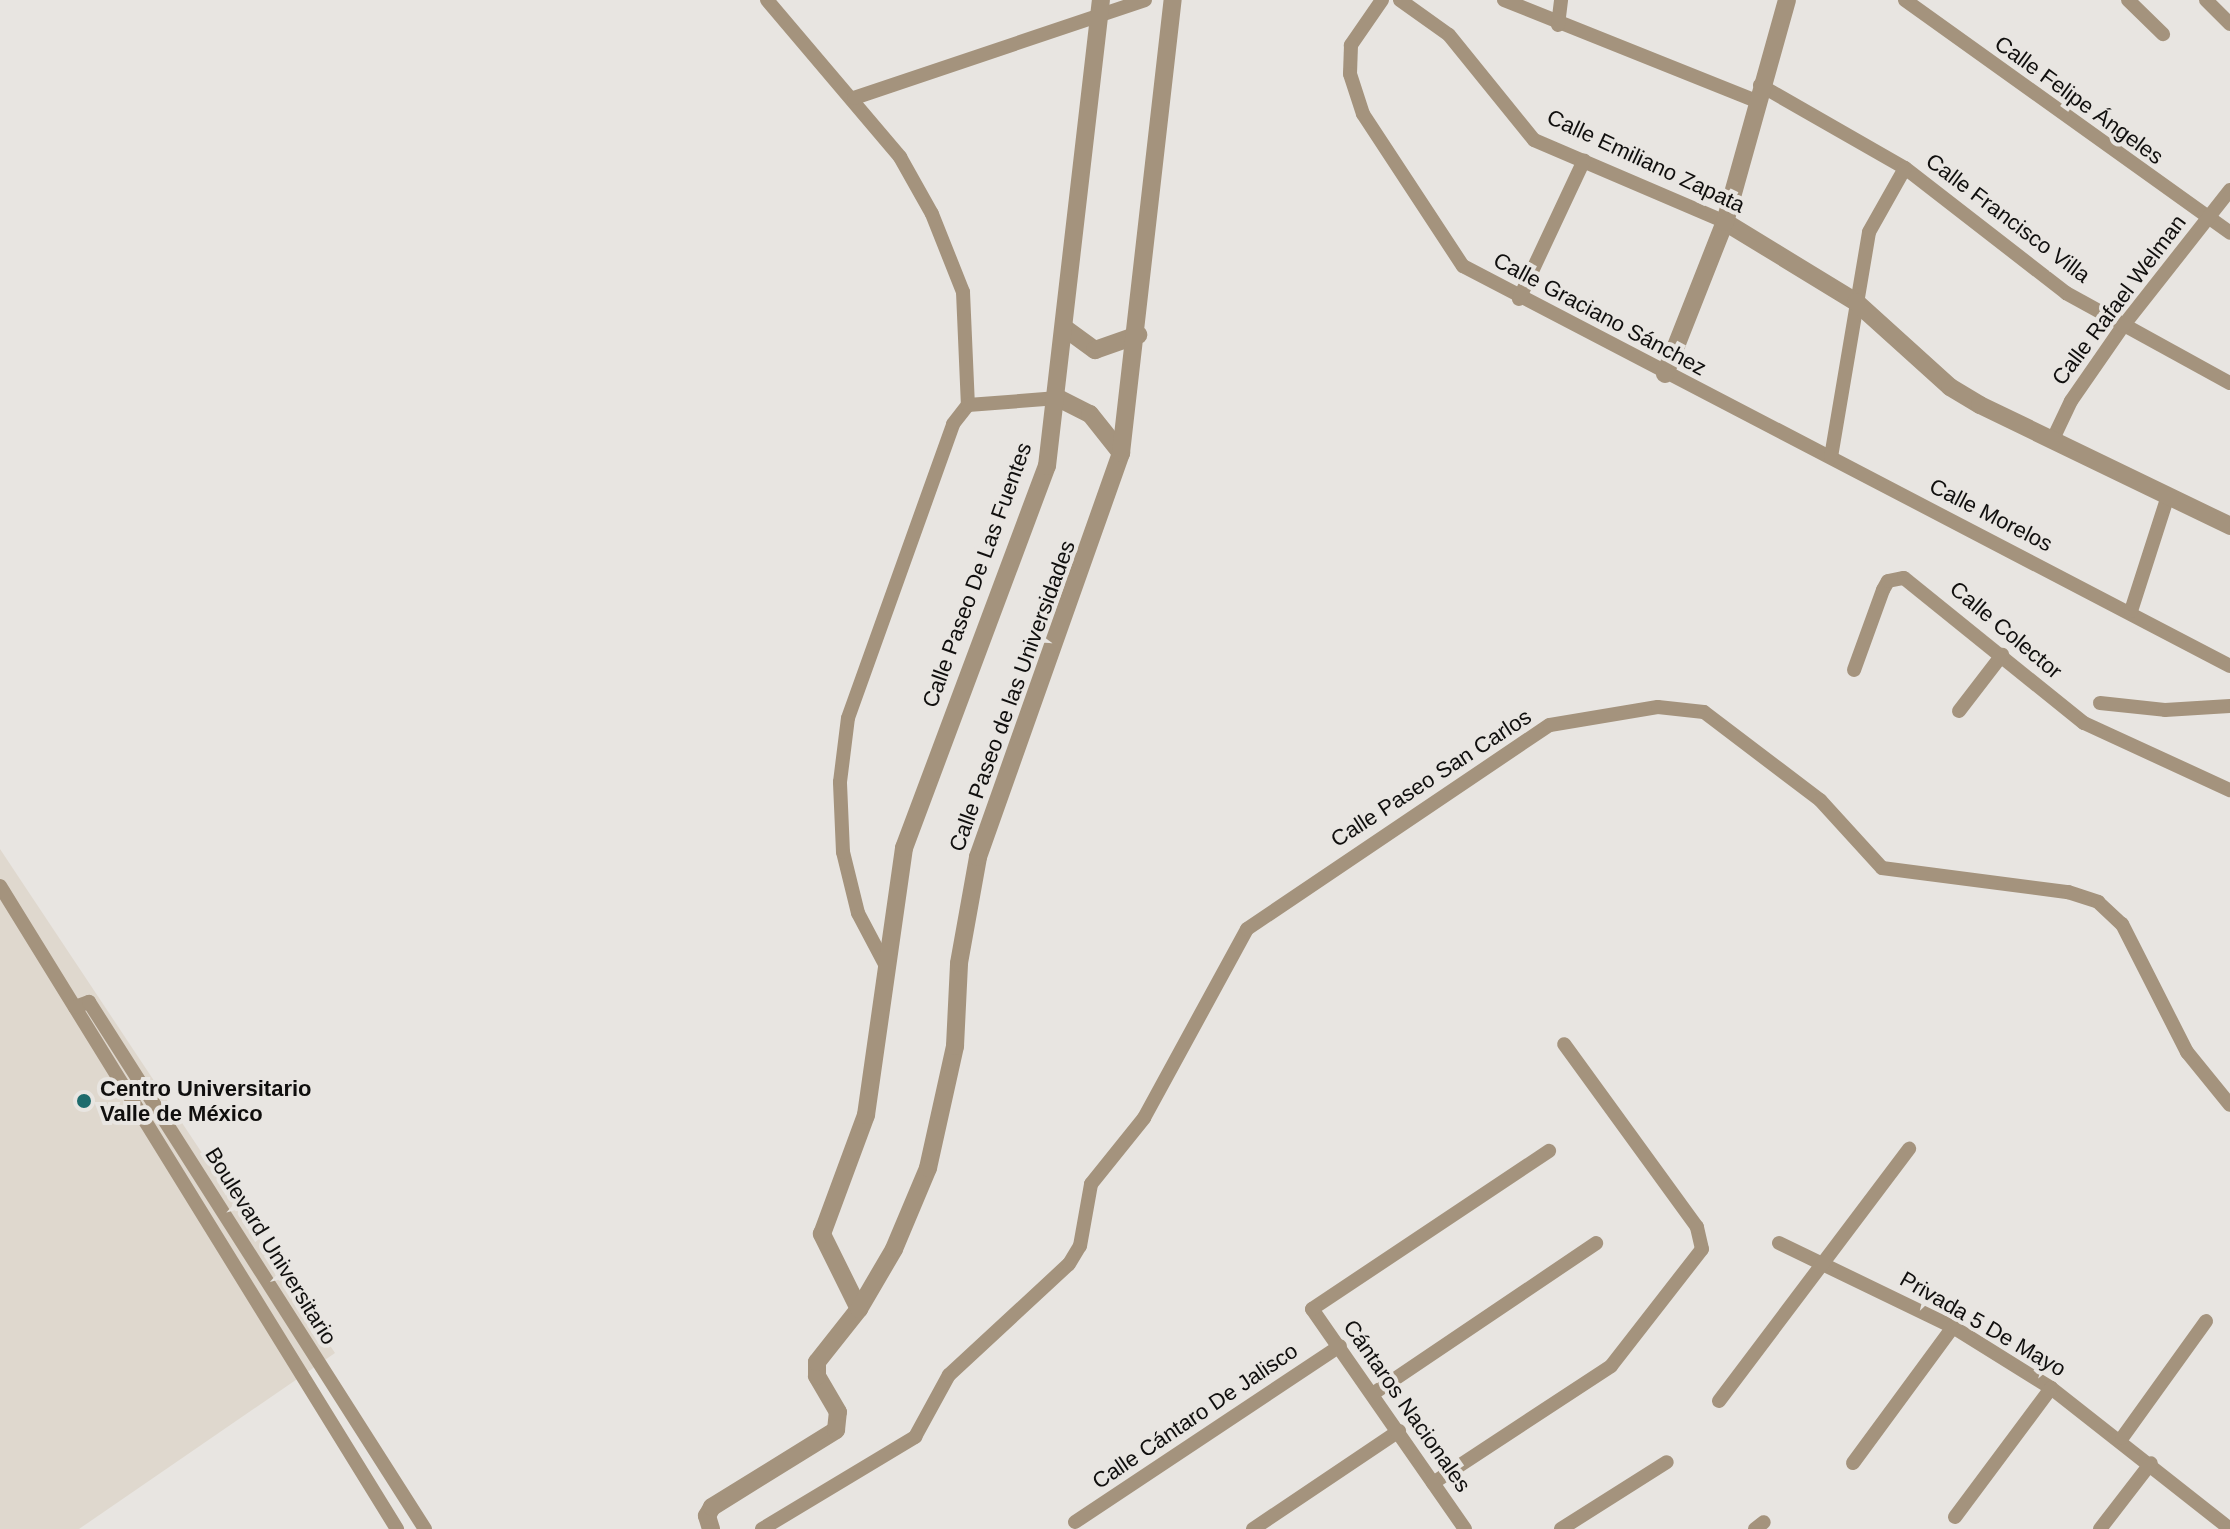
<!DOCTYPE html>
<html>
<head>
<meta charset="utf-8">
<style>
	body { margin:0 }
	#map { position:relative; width:2230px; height:1529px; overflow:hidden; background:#e8e5e1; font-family:Helvetica,sans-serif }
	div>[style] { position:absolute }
	.built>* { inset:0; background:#dfd8ce }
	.minor>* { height:14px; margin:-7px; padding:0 7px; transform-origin:7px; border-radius:7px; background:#a4937d }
	.tertiary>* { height:18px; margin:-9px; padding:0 9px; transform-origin:9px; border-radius:9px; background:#a4937d }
	.dots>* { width:22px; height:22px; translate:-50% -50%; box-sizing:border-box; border:4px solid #e8e5e1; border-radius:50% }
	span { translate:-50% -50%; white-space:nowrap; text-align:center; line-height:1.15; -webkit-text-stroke:8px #e8e5e1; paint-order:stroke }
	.street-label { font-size:22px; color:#100f0e }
	.poi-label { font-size:22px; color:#100f0e; font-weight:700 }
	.left { translate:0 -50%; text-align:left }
</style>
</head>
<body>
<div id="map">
	<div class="built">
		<div style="clip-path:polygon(0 849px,335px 1353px,79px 1529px,0 1529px)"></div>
	</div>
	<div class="minor">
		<div style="left:767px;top:0;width:206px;rotate:49.7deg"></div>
		<div style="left:900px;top:157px;width:65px;rotate:60.7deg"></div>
		<div style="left:932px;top:214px;width:84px;rotate:68.3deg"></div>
		<div style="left:963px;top:292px;width:113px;rotate:87.5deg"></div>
		<div style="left:1382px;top:0;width:55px;rotate:124.6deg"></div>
		<div style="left:1351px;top:45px;width:29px;rotate:92deg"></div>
		<div style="left:1350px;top:74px;width:42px;rotate:72deg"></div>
		<div style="left:1363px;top:114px;width:182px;rotate:56.7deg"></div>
		<div style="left:1463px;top:266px;width:865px;rotate:27.54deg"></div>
		<div style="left:1400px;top:0;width:60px;rotate:35.5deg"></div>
		<div style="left:1449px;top:35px;width:135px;rotate:51deg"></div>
		<div style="left:1534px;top:140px;width:208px;rotate:23.2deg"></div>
		<div style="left:1504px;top:0;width:271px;rotate:21.8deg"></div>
		<div style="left:1905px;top:0;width:400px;rotate:35.6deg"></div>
		<div style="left:2128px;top:0;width:49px;rotate:44.2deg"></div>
		<div style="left:2206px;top:0;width:34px;rotate:45deg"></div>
		<div style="left:1558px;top:25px;width:25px;rotate:-83deg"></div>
		<div style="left:1760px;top:85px;width:167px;rotate:29.8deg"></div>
		<div style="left:1905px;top:168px;width:204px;rotate:37.8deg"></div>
		<div style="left:2066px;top:293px;width:187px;rotate:28.8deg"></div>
		<div style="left:854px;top:98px;width:307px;rotate:-18.6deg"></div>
		<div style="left:1519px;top:299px;width:153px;rotate:-64.9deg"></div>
		<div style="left:2052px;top:441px;width:44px;rotate:-64.6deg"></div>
		<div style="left:2071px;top:401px;width:91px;rotate:-55.3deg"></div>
		<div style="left:2123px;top:326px;width:173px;rotate:-51.8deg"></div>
		<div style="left:1831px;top:457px;width:228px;rotate:-80.4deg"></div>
		<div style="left:1869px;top:232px;width:73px;rotate:-60.6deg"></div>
		<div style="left:2131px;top:611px;width:121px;rotate:-72.2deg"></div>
		<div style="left:1854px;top:670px;width:85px;rotate:-70.1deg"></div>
		<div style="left:1883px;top:590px;width:10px;rotate:-61deg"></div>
		<div style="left:1888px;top:581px;width:16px;rotate:-11deg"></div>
		<div style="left:1904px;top:578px;width:231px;rotate:38.9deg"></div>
		<div style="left:2084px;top:723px;width:161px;rotate:24.7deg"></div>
		<div style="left:2100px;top:703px;width:65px;rotate:6.1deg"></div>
		<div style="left:2165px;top:710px;width:65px;rotate:-3.5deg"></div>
		<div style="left:1959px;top:711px;width:71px;rotate:-52.5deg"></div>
		<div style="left:0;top:886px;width:756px;rotate:58.31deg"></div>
		<div style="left:887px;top:968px;width:62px;rotate:-117.8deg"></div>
		<div style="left:858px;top:913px;width:63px;rotate:-103.8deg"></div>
		<div style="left:843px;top:852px;width:70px;rotate:-92.5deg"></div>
		<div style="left:840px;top:782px;width:64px;rotate:-82.9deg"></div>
		<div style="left:848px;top:718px;width:312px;rotate:-70.3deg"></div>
		<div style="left:953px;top:424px;width:24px;rotate:-52deg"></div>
		<div style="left:968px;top:405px;width:90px;rotate:-4.4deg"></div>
		<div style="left:75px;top:1007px;width:15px;rotate:-20deg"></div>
		<div style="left:89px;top:1002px;width:625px;rotate:57.48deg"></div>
		<div style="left:1779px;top:1243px;width:193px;rotate:25.8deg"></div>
		<div style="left:1953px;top:1327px;width:115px;rotate:31.9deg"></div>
		<div style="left:2051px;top:1388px;width:228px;rotate:38.2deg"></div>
		<div style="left:1374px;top:1393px;width:268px;rotate:-34deg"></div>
		<div style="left:1719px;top:1401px;width:316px;rotate:-53deg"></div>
		<div style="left:2122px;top:1438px;width:144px;rotate:-54.3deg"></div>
		<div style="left:1853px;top:1463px;width:169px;rotate:-53.7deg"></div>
		<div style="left:1433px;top:1483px;width:213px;rotate:-33.3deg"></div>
		<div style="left:1611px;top:1366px;width:148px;rotate:-52.1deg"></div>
		<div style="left:1702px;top:1249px;width:23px;rotate:-103deg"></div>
		<div style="left:1697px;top:1227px;width:226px;rotate:-126deg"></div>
		<div style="left:1955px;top:1517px;width:161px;rotate:-53.3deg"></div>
		<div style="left:1075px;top:1522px;width:318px;rotate:-33.6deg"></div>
		<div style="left:762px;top:1529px;width:179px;rotate:-31deg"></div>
		<div style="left:915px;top:1437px;width:71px;rotate:-61.3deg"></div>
		<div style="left:949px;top:1375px;width:163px;rotate:-42.8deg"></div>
		<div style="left:1069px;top:1264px;width:21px;rotate:-59deg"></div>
		<div style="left:1080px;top:1246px;width:63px;rotate:-79.9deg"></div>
		<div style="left:1091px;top:1184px;width:85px;rotate:-51.2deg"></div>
		<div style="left:1144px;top:1118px;width:215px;rotate:-61.4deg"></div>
		<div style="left:1247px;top:929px;width:365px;rotate:-34deg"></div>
		<div style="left:1550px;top:725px;width:109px;rotate:-9.5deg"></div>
		<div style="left:1658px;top:707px;width:46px;rotate:6.2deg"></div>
		<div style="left:1704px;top:712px;width:146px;rotate:37.2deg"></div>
		<div style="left:1820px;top:800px;width:92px;rotate:47.6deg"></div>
		<div style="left:1882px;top:868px;width:188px;rotate:7.4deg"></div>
		<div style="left:2068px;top:892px;width:32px;rotate:18deg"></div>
		<div style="left:2098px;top:902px;width:33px;rotate:43deg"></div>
		<div style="left:2122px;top:924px;width:144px;rotate:63.1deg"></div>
		<div style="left:2187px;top:1052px;width:68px;rotate:50.9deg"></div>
		<div style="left:1253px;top:1529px;width:176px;rotate:-33.9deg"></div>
		<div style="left:1465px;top:1529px;width:268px;rotate:-124.8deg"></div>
		<div style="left:1312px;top:1309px;width:285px;rotate:-33.7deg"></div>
		<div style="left:1561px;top:1529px;width:125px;rotate:-32.3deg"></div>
		<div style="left:1755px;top:1529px;width:11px;rotate:-38deg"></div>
		<div style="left:2100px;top:1529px;width:83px;rotate:-52.3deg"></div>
	</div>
	<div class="tertiary">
		<div style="left:1725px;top:222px;width:153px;rotate:31.4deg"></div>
		<div style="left:1856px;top:302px;width:127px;rotate:42.1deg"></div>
		<div style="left:1950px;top:387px;width:35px;rotate:31deg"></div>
		<div style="left:1980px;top:405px;width:278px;rotate:25.8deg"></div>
		<div style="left:1066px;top:329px;width:36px;rotate:36deg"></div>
		<div style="left:1095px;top:350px;width:46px;rotate:-19.2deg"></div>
		<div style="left:1665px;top:374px;width:163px;rotate:-68.5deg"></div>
		<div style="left:1725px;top:222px;width:230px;rotate:-74.4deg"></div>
		<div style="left:1058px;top:398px;width:36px;rotate:27deg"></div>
		<div style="left:1090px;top:414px;width:50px;rotate:51.5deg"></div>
		<div style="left:859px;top:1309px;width:84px;rotate:-116.3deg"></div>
		<div style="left:822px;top:1234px;width:127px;rotate:-69.7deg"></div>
		<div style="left:866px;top:1115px;width:270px;rotate:-81.9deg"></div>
		<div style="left:904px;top:848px;width:408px;rotate:-69.5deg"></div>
		<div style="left:1047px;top:466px;width:469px;rotate:-83.4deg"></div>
		<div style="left:711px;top:1529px;width:14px;rotate:-107deg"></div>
		<div style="left:707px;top:1516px;width:10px;rotate:-61deg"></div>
		<div style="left:712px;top:1507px;width:146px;rotate:-31.8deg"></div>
		<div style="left:836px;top:1430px;width:18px;rotate:-84deg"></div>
		<div style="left:838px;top:1412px;width:42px;rotate:-120.3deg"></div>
		<div style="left:817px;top:1376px;width:14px;rotate:-90deg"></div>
		<div style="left:817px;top:1362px;width:68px;rotate:-51.6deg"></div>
		<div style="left:859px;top:1309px;width:69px;rotate:-59.7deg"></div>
		<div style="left:894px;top:1249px;width:88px;rotate:-67.2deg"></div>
		<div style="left:928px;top:1168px;width:125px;rotate:-77.5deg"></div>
		<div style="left:955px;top:1046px;width:83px;rotate:-87.2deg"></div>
		<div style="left:959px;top:963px;width:108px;rotate:-79.8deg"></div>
		<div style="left:978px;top:857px;width:429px;rotate:-70.5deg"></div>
		<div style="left:1121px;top:453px;width:456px;rotate:-83.5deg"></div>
	</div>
	<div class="dots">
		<div style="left:84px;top:1101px;background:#1e6b6d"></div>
	</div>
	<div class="street-label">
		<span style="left:2079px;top:100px;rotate:36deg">Calle Felipe Ángeles</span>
		<span style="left:1646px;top:161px;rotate:25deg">Calle Emiliano Zapata</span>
		<span style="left:2008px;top:218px;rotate:37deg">Calle Francisco Villa</span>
		<span style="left:2119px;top:300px;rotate:-53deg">Calle Rafael Welman</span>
		<span style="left:1600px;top:314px;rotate:28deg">Calle Graciano Sánchez</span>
		<span style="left:1991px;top:515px;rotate:27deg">Calle Morelos</span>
		<span style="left:977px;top:575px;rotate:-70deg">Calle Paseo De Las Fuentes</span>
		<span style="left:2006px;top:630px;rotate:40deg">Calle Colector</span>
		<span style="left:1012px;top:696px;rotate:-70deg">Calle Paseo de las Universidades</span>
		<span style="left:1431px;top:778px;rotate:-33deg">Calle Paseo San Carlos</span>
		<span style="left:271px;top:1246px;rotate:58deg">Boulevard Universitario</span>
		<span style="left:1983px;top:1324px;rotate:30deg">Privada 5 De Mayo</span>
		<span style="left:1407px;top:1406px;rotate:55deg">Cántaros Nacionales</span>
		<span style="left:1195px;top:1416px;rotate:-34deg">Calle Cántaro De Jalisco</span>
	</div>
	<div class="poi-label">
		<span class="left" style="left:100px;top:1101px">Centro Universitario<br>Valle de México</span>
	</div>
</div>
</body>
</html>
